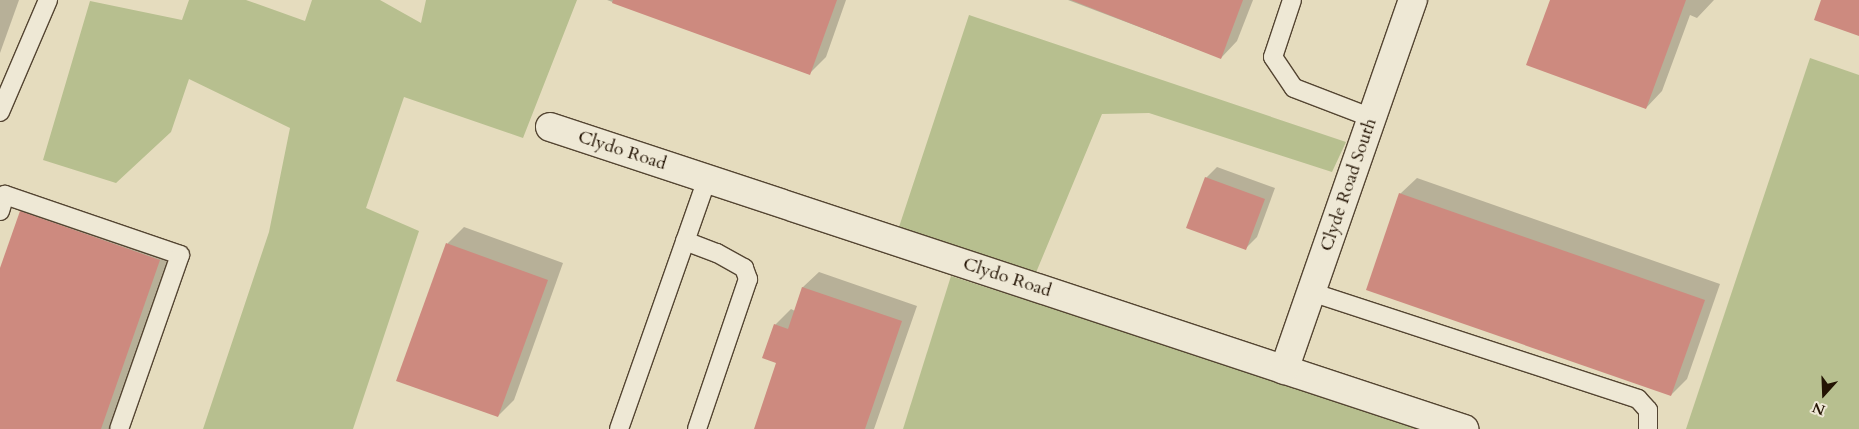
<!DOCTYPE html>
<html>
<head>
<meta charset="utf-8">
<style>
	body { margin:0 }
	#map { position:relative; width:1859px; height:429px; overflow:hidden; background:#e5dcbe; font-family:Cardo,serif }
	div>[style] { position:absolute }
	.green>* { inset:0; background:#b7bf8f }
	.shadow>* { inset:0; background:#0003 }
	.building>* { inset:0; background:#cd8a7f }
	.roads { filter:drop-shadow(1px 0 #544532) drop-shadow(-1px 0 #544532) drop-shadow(0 1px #544532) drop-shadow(0 -1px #544532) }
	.service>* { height:18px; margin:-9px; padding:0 9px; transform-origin:9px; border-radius:9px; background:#eee8d5 }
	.minor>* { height:28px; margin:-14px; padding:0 14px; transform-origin:14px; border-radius:14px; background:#eee8d5 }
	span { translate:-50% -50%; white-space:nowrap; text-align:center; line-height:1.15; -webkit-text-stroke:4.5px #eee8d5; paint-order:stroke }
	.street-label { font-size:18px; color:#231303 }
	.north { position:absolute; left:1799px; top:369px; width:50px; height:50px; -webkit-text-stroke:4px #eee8d5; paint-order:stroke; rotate:200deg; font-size:14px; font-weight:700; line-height:20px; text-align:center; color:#231303 }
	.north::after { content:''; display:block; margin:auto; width:18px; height:22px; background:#231303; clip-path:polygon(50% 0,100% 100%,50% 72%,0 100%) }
</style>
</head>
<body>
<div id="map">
	<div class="green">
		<div style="clip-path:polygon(189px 0,246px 0,305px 21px,312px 0,380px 0,421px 23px,426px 0,577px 0,523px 138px,404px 97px,366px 208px,419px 231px,353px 429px,203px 429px,269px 232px,290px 128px,189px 79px,171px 132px,116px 183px,43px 160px,90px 1px,182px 20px)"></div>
		<div style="clip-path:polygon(969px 15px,1346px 142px,1332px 172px,1149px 113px,1102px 114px,1035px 275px,899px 227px)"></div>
		<div style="clip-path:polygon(1810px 58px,1859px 75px,1859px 429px,1686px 429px)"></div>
		<div style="clip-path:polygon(951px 276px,1429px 429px,903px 429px)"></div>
	</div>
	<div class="shadow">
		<div style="clip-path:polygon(0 0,19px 0,0 53px)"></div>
		<div style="clip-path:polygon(607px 0,846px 0,826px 57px,809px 74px)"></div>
		<div style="clip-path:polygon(1068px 0,1253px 0,1237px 41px,1221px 58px)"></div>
		<div style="clip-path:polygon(1551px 0,1714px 0,1697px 18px,1690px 15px,1662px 91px,1646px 108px)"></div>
		<div style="clip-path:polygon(1217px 167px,1275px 188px,1257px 237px,1246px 248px,1206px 178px)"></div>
		<div style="clip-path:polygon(1417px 178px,1720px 284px,1687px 379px,1671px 395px,1400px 194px)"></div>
		<div style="clip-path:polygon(37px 196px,176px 243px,110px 429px,0 429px,0 272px,21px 212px)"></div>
		<div style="clip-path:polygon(464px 227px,563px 263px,514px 400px,498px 416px,398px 380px,448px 243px)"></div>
		<div style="clip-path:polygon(819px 272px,917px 306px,874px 429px,755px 429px,778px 362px,775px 325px,791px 309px,795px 311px,803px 287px)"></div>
	</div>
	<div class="building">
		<div style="clip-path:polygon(613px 0,837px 0,810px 75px,612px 3px)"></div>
		<div style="clip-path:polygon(1071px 0,1243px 0,1221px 59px)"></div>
		<div style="clip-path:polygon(1550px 0,1686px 0,1646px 109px,1526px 65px)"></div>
		<div style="clip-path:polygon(1821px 0,1859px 0,1859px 36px,1814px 20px)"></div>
		<div style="clip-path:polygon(1205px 177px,1265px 199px,1246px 250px,1186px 228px)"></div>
		<div style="clip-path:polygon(1399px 193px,1705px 300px,1671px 396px,1366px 290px)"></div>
		<div style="clip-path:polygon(20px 211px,160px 260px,101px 429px,0 429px,0 268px)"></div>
		<div style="clip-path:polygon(446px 243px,548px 280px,498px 417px,396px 381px)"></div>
		<div style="clip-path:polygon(802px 287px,902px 321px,865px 429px,754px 429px,776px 363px,762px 358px,774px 324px,788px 329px)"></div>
	</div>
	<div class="roads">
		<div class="service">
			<div style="left:1292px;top:0;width:60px;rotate:108.4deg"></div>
			<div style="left:1273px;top:57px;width:37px;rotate:56deg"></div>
			<div style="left:1294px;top:88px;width:84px;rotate:21deg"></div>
			<div style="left:0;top:112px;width:122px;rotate:-66.8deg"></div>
			<div style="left:0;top:211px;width:17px;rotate:-73deg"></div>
			<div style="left:5px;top:195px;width:185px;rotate:18.9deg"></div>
			<div style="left:180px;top:255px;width:184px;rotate:109.3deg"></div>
			<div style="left:685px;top:241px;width:34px;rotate:21deg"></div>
			<div style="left:717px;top:253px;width:31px;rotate:29deg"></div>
			<div style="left:744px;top:268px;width:12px;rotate:70deg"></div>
			<div style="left:748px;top:279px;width:158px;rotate:108.8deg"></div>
			<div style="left:1311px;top:292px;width:344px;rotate:18.1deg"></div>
			<div style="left:1638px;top:399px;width:15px;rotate:48deg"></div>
			<div style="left:1648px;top:410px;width:19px;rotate:90deg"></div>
			<div style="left:619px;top:429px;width:265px;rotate:-70.6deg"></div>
		</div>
		<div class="minor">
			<div style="left:550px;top:127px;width:963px;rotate:18.28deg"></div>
			<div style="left:1284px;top:370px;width:392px;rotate:-70.8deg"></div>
		</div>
	</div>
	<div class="street-label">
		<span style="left:622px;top:151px;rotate:18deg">Clydo Road</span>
		<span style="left:1349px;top:185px;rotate:-71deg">Clyde Road South</span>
		<span style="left:1007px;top:278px;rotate:18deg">Clydo Road</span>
	</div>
	<div class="north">N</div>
</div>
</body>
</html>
